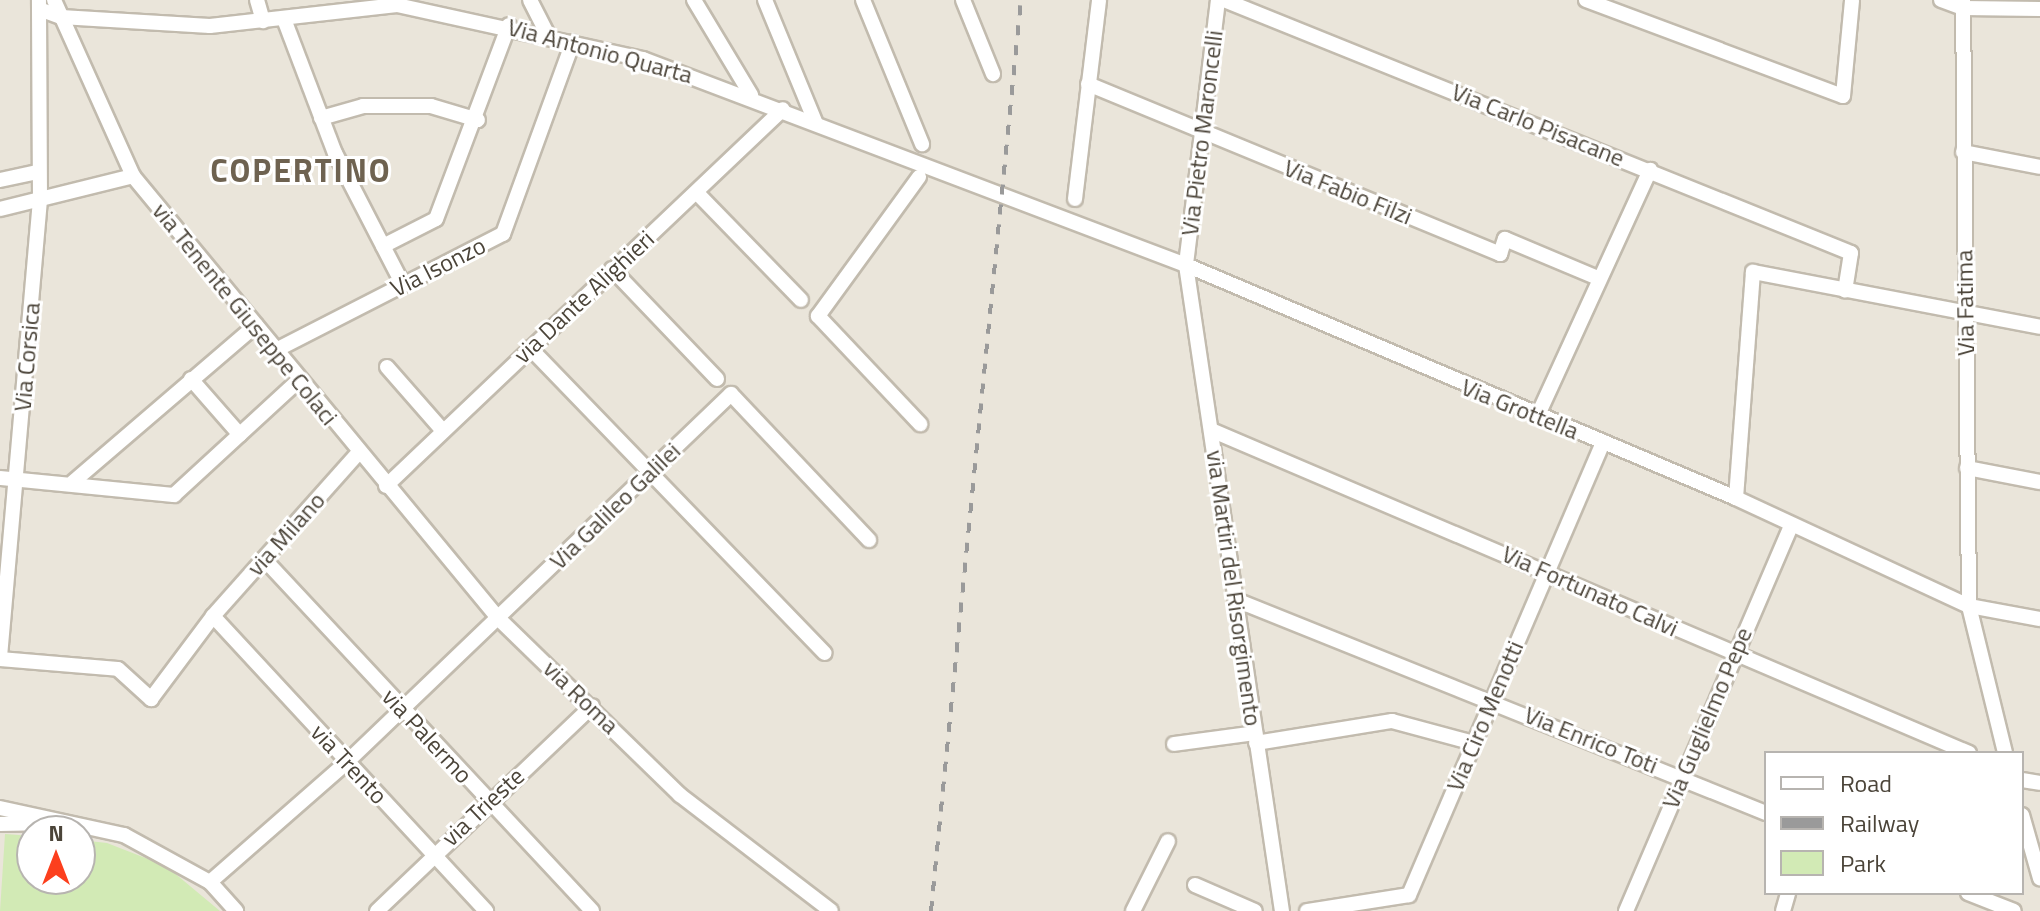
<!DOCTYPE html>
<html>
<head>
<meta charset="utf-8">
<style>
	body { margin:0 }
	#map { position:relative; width:2040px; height:911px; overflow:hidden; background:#f6f3ec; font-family:"Titillium Web",sans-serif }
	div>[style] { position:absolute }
	.residential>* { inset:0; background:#eae5da }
	.green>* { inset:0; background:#d2eab5 }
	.roads { filter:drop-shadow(2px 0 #c2bbae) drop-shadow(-2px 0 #c2bbae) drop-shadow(0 2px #c2bbae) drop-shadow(0 -2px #c2bbae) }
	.minor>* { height:14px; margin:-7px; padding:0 7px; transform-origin:7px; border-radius:7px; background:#fff }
	.rail>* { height:4px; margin-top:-2px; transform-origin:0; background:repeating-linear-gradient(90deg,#9a9a9a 0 10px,transparent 0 20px) }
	span { translate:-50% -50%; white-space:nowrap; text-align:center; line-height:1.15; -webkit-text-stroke:6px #fff; paint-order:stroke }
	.street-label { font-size:24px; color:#4b4439 }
	.district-label { font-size:32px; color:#6e6250; font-weight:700; letter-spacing:2px }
	.legend { position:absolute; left:1764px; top:751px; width:260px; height:144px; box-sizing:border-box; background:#fff; border:2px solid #b7b4b0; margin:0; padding:10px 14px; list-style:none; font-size:24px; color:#4b4439 }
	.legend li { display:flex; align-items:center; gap:16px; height:40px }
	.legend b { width:40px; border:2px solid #b7b4b0 }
	.north { position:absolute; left:16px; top:815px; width:80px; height:80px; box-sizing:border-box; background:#fff; border:2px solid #b7b4b0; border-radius:50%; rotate:0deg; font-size:22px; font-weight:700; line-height:32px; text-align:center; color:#4b4439 }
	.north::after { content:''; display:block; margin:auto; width:28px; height:36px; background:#fc3f1d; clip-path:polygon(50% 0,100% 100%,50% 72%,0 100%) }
</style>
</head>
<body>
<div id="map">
	<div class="residential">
		<div style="clip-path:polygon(evenodd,0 0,2040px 0,2040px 911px,0 911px,0 0,1766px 753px,2022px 753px,2022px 893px,1766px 893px,1766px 753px,0 0,32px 831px,80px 831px,80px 879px,32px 879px,32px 831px)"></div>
	</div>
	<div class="green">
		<div style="clip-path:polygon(5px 834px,32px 836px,32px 879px,80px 879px,80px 840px,107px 843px,166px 866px,220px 911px,0 911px)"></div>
	</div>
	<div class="roads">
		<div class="minor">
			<div style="left:54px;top:0;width:193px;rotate:65.8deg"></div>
			<div style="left:133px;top:176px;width:573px;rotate:50.45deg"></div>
			<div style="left:498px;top:618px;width:254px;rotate:44.2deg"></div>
			<div style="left:680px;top:795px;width:190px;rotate:37.5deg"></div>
			<div style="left:257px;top:0;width:22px;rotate:74deg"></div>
			<div style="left:530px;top:0;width:39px;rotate:63deg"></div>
			<div style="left:694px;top:0;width:111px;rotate:59deg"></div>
			<div style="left:765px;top:0;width:134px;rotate:67.6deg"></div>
			<div style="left:863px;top:0;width:156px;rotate:67.7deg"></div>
			<div style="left:963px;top:0;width:80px;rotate:67.9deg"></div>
			<div style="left:1218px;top:0;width:267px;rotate:96.9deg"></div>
			<div style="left:1186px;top:265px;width:653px;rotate:81.55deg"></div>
			<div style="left:1224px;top:0;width:676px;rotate:21.97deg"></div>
			<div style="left:1851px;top:253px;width:38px;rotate:99deg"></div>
			<div style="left:1586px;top:0;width:274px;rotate:20.5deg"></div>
			<div style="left:1843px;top:96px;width:96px;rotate:-84.6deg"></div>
			<div style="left:1941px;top:0;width:23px;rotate:20deg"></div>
			<div style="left:1963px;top:8px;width:77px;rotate:0.7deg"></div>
			<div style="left:1963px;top:0;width:606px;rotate:89.43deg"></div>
			<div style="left:1969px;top:606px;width:151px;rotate:76.2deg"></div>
			<div style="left:39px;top:9px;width:23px;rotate:20deg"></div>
			<div style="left:61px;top:17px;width:149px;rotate:3.5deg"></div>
			<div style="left:210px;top:26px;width:188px;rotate:-6.4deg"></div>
			<div style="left:397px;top:5px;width:252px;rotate:12.4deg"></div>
			<div style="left:643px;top:59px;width:581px;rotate:20.78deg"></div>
			<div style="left:1186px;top:265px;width:597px;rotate:22.96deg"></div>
			<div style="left:1736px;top:498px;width:257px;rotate:24.9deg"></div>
			<div style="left:1969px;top:606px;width:72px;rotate:10.4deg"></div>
			<div style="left:284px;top:19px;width:143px;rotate:69.2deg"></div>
			<div style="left:335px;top:153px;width:148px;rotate:62.7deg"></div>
			<div style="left:1088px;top:84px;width:446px;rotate:22.4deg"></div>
			<div style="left:1500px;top:254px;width:16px;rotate:-72deg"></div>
			<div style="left:1505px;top:239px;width:101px;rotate:22.8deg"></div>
			<div style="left:321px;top:118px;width:44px;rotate:-15.9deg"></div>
			<div style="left:363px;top:106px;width:68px"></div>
			<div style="left:431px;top:106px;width:49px;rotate:16.6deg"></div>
			<div style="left:1963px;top:152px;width:78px;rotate:11deg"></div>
			<div style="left:919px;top:177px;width:172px;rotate:126deg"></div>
			<div style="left:818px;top:316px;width:149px;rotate:46.6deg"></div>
			<div style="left:0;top:180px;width:40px;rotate:-12deg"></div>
			<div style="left:697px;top:193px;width:149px;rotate:45.8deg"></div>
			<div style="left:1075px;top:199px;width:200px;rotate:-83.1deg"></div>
			<div style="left:0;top:209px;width:137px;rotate:-13.9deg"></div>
			<div style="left:383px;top:246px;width:59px;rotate:-27deg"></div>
			<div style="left:436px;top:219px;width:207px;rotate:-69.4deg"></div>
			<div style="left:612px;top:269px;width:152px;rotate:46.3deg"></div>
			<div style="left:530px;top:348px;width:424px;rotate:46deg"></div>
			<div style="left:276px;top:350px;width:255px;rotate:-27.1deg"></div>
			<div style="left:503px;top:234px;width:204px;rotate:-70deg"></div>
			<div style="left:387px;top:367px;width:85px;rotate:48.8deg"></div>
			<div style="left:191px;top:379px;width:74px;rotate:48.8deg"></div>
			<div style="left:1537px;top:417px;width:272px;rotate:-65.4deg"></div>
			<div style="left:1211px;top:430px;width:824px;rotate:23.08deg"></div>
			<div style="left:1967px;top:468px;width:74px;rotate:10.9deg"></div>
			<div style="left:0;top:478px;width:175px;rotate:5.6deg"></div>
			<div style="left:174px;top:495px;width:171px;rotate:-42.6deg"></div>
			<div style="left:73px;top:482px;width:241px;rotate:-40.6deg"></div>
			<div style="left:386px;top:486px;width:547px;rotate:-43.52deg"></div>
			<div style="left:1736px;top:498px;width:227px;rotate:-85.7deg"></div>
			<div style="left:1753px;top:272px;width:292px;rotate:10.8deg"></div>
			<div style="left:264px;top:559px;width:481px;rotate:47deg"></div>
			<div style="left:1236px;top:600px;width:571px;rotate:21.89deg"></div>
			<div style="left:213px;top:616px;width:402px;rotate:47.2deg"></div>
			<div style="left:0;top:657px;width:459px;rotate:-85deg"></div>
			<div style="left:40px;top:200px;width:200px;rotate:-90.3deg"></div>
			<div style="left:0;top:659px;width:118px;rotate:4.8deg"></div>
			<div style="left:118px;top:669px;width:45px;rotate:42.3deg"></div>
			<div style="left:151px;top:699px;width:104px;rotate:-53.2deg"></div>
			<div style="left:213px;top:616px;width:218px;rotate:-48.3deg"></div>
			<div style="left:1256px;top:743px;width:138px;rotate:-9.2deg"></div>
			<div style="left:1392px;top:721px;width:85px;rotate:15deg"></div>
			<div style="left:1174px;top:744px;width:82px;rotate:-7.7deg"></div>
			<div style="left:2022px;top:780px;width:18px;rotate:9deg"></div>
			<div style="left:0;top:808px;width:127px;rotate:12.3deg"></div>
			<div style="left:124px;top:835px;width:98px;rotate:28.7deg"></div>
			<div style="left:210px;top:882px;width:39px;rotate:48deg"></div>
			<div style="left:2022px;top:815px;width:66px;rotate:74.1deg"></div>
			<div style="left:0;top:824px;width:52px;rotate:-1.1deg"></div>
			<div style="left:210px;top:882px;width:182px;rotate:-41.2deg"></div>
			<div style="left:347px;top:762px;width:532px;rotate:-43.78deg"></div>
			<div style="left:731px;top:394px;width:201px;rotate:46.6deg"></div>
			<div style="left:1195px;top:885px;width:65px;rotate:23.4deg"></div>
			<div style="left:1968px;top:893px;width:49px;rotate:21.4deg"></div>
			<div style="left:377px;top:911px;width:297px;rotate:-43.6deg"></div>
			<div style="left:1133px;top:911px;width:78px;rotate:-63.4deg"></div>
			<div style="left:1307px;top:911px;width:103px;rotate:-8.9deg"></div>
			<div style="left:1409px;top:895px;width:493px;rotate:-66.8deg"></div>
			<div style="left:1626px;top:911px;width:419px;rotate:-66.8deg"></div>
			<div style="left:1783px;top:911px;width:19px;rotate:-74deg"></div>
		</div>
	</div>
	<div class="rail">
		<div style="left:931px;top:911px;width:915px;rotate:-84.36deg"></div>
	</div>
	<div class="street-label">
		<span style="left:600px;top:51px;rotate:15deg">Via Antonio Quarta</span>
		<span style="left:1538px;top:125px;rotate:22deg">Via Carlo Pisacane</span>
		<span style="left:1202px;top:133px;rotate:-83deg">Via Pietro Maroncelli</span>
		<span style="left:1348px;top:192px;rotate:22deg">Via Fabio Filzi</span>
		<span style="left:438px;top:267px;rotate:-27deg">Via Isonzo</span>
		<span style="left:584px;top:297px;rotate:-43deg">via Dante Alighieri</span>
		<span style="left:1965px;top:303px;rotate:-91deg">Via Fatima</span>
		<span style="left:245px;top:314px;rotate:51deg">via Tenente Giuseppe Colaci</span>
		<span style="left:27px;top:357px;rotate:-85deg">Via Corsica</span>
		<span style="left:1520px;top:409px;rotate:22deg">Via Grottella</span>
		<span style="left:615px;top:506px;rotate:-44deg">Via Galileo Galilei</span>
		<span style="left:286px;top:534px;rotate:-48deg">via Milano</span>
		<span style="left:1234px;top:588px;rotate:82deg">via Martiri del Risorgimento</span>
		<span style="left:1590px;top:591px;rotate:24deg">Via Fortunato Calvi</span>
		<span style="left:581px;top:697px;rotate:44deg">via Roma</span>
		<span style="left:1485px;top:716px;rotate:-67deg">Via Ciro Menotti</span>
		<span style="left:1707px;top:718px;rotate:-67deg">Via Guglielmo Pepe</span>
		<span style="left:427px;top:736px;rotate:47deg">via Palermo</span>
		<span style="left:1591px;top:740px;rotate:22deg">Via Enrico Toti</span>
		<span style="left:349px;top:764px;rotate:47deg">via Trento</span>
		<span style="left:483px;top:807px;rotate:-43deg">via Trieste</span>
	</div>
	<div class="district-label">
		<span style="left:301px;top:170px">COPERTINO</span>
	</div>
	<ul class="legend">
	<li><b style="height:10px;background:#fff"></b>Road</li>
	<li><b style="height:10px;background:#9a9a9a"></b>Railway</li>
	<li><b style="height:22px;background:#d2eab5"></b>Park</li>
	</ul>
	<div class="north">N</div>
</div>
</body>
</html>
